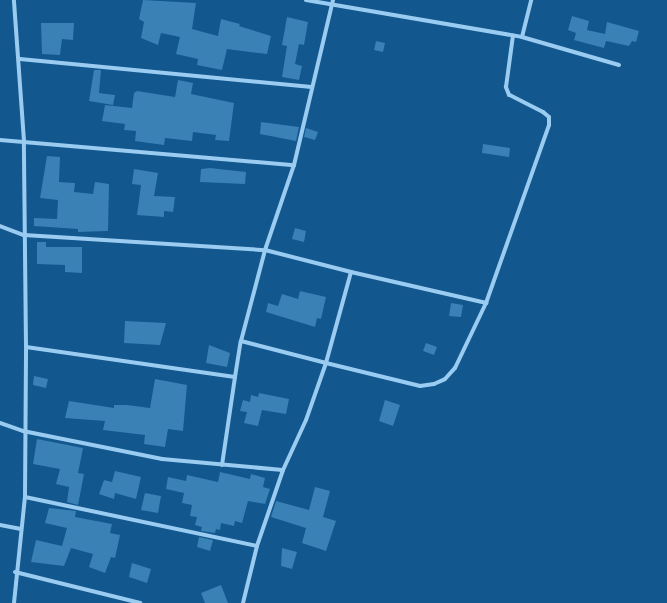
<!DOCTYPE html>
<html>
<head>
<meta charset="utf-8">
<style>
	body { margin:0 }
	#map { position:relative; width:667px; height:603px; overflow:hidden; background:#12578d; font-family:"PT Sans",sans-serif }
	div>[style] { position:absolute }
	.building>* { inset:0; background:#3a81b6 }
	.street>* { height:4px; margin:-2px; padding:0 2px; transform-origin:2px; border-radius:2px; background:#9accf2 }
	span { translate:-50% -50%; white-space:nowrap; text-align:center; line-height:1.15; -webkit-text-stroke:3px #12578d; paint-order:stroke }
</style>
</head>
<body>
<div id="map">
	<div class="building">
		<div style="clip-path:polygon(143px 0,196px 3px,192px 29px,218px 36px,221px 19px,240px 24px,239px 26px,271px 36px,267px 54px,227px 49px,222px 70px,197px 65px,198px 59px,176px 54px,180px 37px,161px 33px,158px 45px,141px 38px,144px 22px,139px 19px)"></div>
		<div style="clip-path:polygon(572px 16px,589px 21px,587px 30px,605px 34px,607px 22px,639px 31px,636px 42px,632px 41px,629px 46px,606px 41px,604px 48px,574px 40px,576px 33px,568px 30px)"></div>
		<div style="clip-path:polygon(287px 17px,308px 22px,304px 45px,299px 44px,295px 64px,302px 66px,299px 80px,282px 77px,287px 46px,282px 45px)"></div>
		<div style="clip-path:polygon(41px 23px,74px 23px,73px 40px,62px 39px,60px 55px,42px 54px)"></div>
		<div style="clip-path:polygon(376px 41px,385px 43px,383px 52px,374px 50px)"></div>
		<div style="clip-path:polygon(94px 70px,101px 70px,99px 93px,115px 95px,113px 105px,89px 101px)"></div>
		<div style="clip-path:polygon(178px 80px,193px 83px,191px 94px,234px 103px,229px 141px,215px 140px,216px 135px,193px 132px,192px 141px,165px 138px,164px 145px,135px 141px,136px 131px,124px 130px,125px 124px,102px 121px,105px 105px,132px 108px,134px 93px,137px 91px,175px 97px)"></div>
		<div style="clip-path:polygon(261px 122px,299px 127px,296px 141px,260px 134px)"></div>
		<div style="clip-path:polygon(306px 128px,318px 132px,315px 140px,304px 137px)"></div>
		<div style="clip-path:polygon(483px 144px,510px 148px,509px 157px,482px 153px)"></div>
		<div style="clip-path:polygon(47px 156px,60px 157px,59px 182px,75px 183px,74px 192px,93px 194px,95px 182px,109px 184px,108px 231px,78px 232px,78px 229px,34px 226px,34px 218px,57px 219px,58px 200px,40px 198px)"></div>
		<div style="clip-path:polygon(210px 168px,246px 172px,245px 184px,200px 182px,201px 169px)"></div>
		<div style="clip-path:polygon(134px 169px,158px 173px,154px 196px,175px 197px,173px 212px,164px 211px,164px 217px,137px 215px,141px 185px,132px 184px)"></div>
		<div style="clip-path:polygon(295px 228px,306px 231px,304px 242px,292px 239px)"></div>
		<div style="clip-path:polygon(37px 242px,46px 242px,46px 247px,82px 247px,82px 273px,65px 272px,65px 265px,37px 264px)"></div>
		<div style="clip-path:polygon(300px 291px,326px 297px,321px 319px,317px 318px,315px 327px,266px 312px,268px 303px,278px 306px,282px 294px,298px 299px)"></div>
		<div style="clip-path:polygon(451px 303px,463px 305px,461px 317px,449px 316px)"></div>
		<div style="clip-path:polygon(125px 321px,166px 323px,160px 345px,124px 343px)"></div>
		<div style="clip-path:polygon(426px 343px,437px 347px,434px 355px,423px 351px)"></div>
		<div style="clip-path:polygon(209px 345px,230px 353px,227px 367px,206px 363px)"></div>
		<div style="clip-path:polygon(34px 376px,48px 379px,46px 388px,33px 385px)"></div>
		<div style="clip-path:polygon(155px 379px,187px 385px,183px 431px,168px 429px,165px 447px,144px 444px,145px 435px,103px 430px,105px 421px,65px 418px,69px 401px,114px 408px,114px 405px,127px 405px,150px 408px)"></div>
		<div style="clip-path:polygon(259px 393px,289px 399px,286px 414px,262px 410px,258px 426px,244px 423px,247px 412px,240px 411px,243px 400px,250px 402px,251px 395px,258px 397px)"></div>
		<div style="clip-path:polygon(385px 400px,400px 405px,393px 426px,379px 421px)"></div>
		<div style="clip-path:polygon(37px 439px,83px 448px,78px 473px,84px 474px,78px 505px,67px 502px,69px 487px,56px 484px,60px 469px,33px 464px)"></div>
		<div style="clip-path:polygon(115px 471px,141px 477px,136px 499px,115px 493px,114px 499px,99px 494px,104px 480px,112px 482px)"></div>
		<div style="clip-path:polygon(220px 472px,250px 479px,251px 474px,265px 478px,263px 487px,270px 489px,265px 504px,248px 501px,242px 523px,235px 521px,234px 526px,221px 523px,220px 530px,216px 529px,215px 533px,201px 531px,202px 527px,195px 525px,197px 517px,190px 516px,192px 505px,182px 503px,184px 493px,166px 489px,168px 477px,186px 481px,187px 475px,218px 482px)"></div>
		<div style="clip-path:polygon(315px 487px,330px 491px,323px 517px,336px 521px,326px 551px,302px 543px,306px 528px,271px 517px,276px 501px,309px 510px)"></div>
		<div style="clip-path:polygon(145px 493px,161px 496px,158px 513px,141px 510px)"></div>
		<div style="clip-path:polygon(49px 508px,76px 511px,75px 517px,112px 524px,110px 533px,120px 535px,115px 558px,111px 557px,105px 573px,89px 567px,93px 554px,71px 548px,64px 566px,31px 562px,36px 540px,62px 546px,67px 528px,45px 523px)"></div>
		<div style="clip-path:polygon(199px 537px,213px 540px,210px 551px,197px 547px)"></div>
		<div style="clip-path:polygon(282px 548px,297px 552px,292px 569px,281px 566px)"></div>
		<div style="clip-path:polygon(132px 563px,151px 569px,147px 583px,129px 577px)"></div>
		<div style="clip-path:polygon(221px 585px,228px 603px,205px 603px,201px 593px)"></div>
	</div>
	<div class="street">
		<div style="left:306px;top:0;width:219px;rotate:9.7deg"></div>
		<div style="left:522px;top:37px;width:38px;rotate:-76deg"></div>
		<div style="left:522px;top:37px;width:101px;rotate:16.1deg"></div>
		<div style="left:20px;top:59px;width:293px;rotate:5.5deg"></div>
		<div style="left:0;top:140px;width:295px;rotate:4.9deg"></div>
		<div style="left:0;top:226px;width:26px;rotate:21deg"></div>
		<div style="left:24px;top:235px;width:241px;rotate:3.6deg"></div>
		<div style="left:265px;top:250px;width:89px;rotate:14.3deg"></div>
		<div style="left:351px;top:272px;width:94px;rotate:105.4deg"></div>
		<div style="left:326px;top:363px;width:97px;rotate:13.7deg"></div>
		<div style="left:420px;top:386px;width:14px;rotate:-8deg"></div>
		<div style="left:434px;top:384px;width:12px;rotate:-24deg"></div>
		<div style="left:445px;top:379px;width:15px;rotate:-48deg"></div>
		<div style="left:455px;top:368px;width:72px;rotate:-64.5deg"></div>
		<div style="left:486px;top:303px;width:189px;rotate:-70.5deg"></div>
		<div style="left:549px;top:125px;width:8px;rotate:-90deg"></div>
		<div style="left:549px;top:117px;width:8px;rotate:-140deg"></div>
		<div style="left:543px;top:112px;width:38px;rotate:-153deg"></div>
		<div style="left:509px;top:95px;width:9px;rotate:-111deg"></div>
		<div style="left:506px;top:87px;width:52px;rotate:-82.3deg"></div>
		<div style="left:351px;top:272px;width:139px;rotate:12.9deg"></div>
		<div style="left:241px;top:341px;width:94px;rotate:-75.2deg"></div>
		<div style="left:265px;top:250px;width:90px;rotate:-71.2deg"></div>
		<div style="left:294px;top:165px;width:170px;rotate:-76.7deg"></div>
		<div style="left:26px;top:347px;width:211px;rotate:8.2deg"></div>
		<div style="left:235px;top:377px;width:36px;rotate:-81deg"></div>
		<div style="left:241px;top:341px;width:88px;rotate:14.5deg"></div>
		<div style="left:326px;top:363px;width:60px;rotate:109.3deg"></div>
		<div style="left:306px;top:420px;width:55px;rotate:114.7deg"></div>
		<div style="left:283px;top:470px;width:80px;rotate:108.9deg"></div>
		<div style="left:257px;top:546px;width:59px;rotate:103.8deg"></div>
		<div style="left:0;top:423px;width:24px;rotate:19deg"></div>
		<div style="left:23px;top:431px;width:142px;rotate:11.4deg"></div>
		<div style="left:162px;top:459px;width:121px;rotate:5.2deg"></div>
		<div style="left:222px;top:465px;width:89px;rotate:-81.6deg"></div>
		<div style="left:25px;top:497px;width:237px;rotate:11.9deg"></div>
		<div style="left:0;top:525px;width:20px;rotate:11deg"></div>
		<div style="left:15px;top:572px;width:129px;rotate:13.9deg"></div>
		<div style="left:14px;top:603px;width:107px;rotate:-84.1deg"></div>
		<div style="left:25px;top:497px;width:150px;rotate:-89.6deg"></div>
		<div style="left:26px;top:347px;width:206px;rotate:-90.6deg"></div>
		<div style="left:24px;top:141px;width:141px;rotate:-94.1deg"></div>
	</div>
</div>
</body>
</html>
